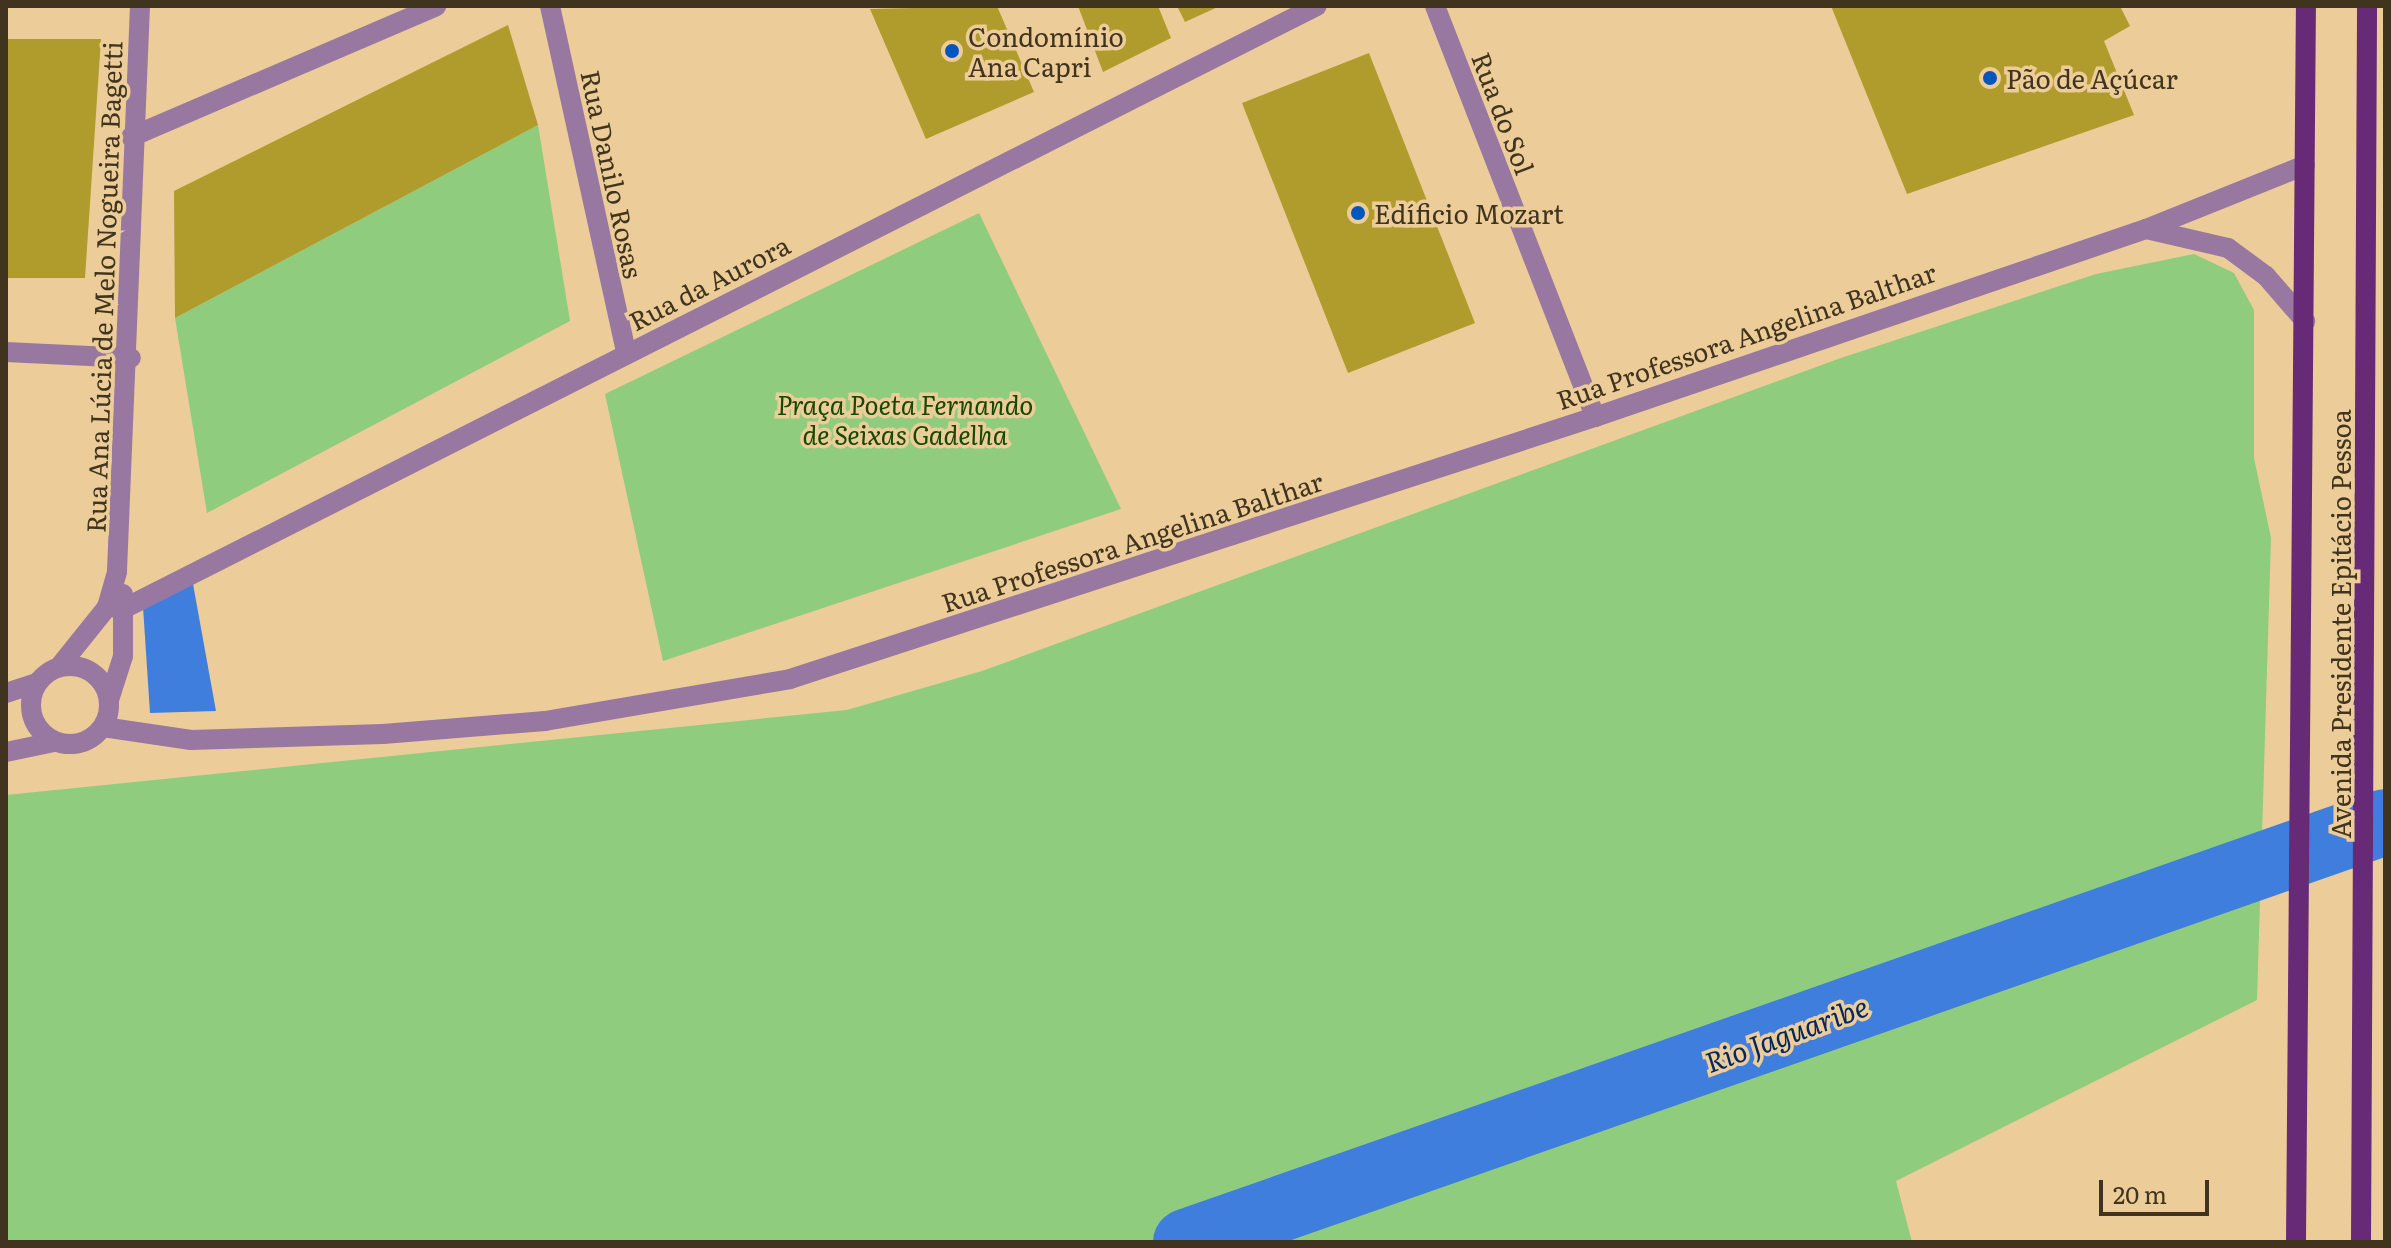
<!DOCTYPE html>
<html>
<head>
<meta charset="utf-8">
<style>
	body { margin:0 }
	#map { position:relative; width:2391px; height:1248px; overflow:hidden; background:#eccc98; font-family:Literata,serif }
	div>[style] { position:absolute }
	.green>* { inset:0; background:#8fcc7d }
	.water>* { inset:0; background:#3f7edd }
	.river>* { height:66px; margin:-33px; padding:0 33px; transform-origin:33px; border-radius:33px; background:#3f7edd }
	.building>* { inset:0; background:#b09c2d }
	.minor>* { height:20px; margin:-10px; padding:0 10px; transform-origin:10px; border-radius:10px; background:#9878a1 }
	.minor>.ring { margin:-10px; padding:0; box-sizing:content-box; background:none; border:20px solid #9878a1; border-radius:50% }
	.major>* { height:20px; margin:-10px; padding:0 10px; transform-origin:10px; border-radius:10px; background:#662a76 }
	.dots>* { width:22px; height:22px; translate:-50% -50%; box-sizing:border-box; border:4px solid #eccc98; border-radius:50% }
	span { translate:-50% -50%; white-space:nowrap; text-align:center; line-height:1.15; -webkit-text-stroke:7px #eccc98; paint-order:stroke }
	.poi-label { font-size:26px; color:#41341f }
	.left { translate:0 -50%; text-align:left }
	.street-label { font-size:26px; color:#41341f }
	.park-label { font-size:26px; color:#154900; font-style:italic }
	.water-label { font-size:28px; color:#002763; font-style:italic }
	.frame { position:absolute; inset:0; border:8px solid #41341f; pointer-events:none }
	.scale { position:absolute; left:2099px; top:1180px; width:110px; height:36px; box-sizing:border-box; border:4px solid #41341f; border-top:0; padding-left:10px; font-size:24px; line-height:28px; white-space:nowrap; color:#41341f; -webkit-text-stroke:6px #eccc98; paint-order:stroke }
</style>
</head>
<body>
<div id="map">
	<div class="green">
		<div style="clip-path:polygon(538px 125px,570px 321px,207px 513px,175px 318px)"></div>
		<div style="clip-path:polygon(979px 213px,1121px 509px,663px 661px,605px 394px)"></div>
		<div style="clip-path:polygon(2194px 254px,2234px 273px,2254px 310px,2254px 458px,2271px 538px,2257px 1000px,1896px 1181px,1912px 1242px,6px 1242px,6px 795px,847px 710px,982px 671px,1841px 358px,2096px 274px)"></div>
	</div>
	<div class="water">
		<div style="clip-path:polygon(193px 584px,216px 711px,150px 713px,143px 607px)"></div>
	</div>
	<div class="river">
		<div style="left:1186px;top:1242px;width:1270px;rotate:-19.3deg"></div>
	</div>
	<div class="building">
		<div style="clip-path:polygon(997px 6px,1034px 92px,926px 139px,870px 9px)"></div>
		<div style="clip-path:polygon(1078px 6px,1158px 6px,1171px 38px,1103px 72px)"></div>
		<div style="clip-path:polygon(1177px 6px,1220px 6px,1185px 22px)"></div>
		<div style="clip-path:polygon(1831px 6px,2120px 6px,2130px 26px,2104px 41px,2134px 115px,1907px 194px)"></div>
		<div style="clip-path:polygon(508px 25px,538px 125px,175px 318px,174px 191px)"></div>
		<div style="clip-path:polygon(6px 39px,101px 39px,85px 278px,6px 278px)"></div>
		<div style="clip-path:polygon(1369px 53px,1475px 323px,1348px 373px,1242px 103px)"></div>
	</div>
	<div class="minor">
		<div style="left:550px;top:6px;width:355px;rotate:77.6deg"></div>
		<div style="left:1435px;top:6px;width:441px;rotate:68.7deg"></div>
		<div style="left:131px;top:137px;width:332px;rotate:-23.2deg"></div>
		<div style="left:2146px;top:229px;width:84px;rotate:13deg"></div>
		<div style="left:2228px;top:248px;width:47px;rotate:36.4deg"></div>
		<div style="left:2266px;top:276px;width:60px;rotate:49.1deg"></div>
		<div style="left:6px;top:352px;width:125px;rotate:2.7deg"></div>
		<div style="left:107px;top:607px;width:18px;rotate:3deg"></div>
		<div style="left:125px;top:608px;width:1335px;rotate:-26.8deg"></div>
		<div class="ring" style="left:31px;top:666px;width:58px;height:58px"></div>
		<div style="left:59px;top:667px;width:77px;rotate:-51.3deg"></div>
		<div style="left:107px;top:607px;width:37px;rotate:-74deg"></div>
		<div style="left:117px;top:571px;width:565px;rotate:-87.67deg"></div>
		<div style="left:6px;top:693px;width:33px;rotate:-18deg"></div>
		<div style="left:109px;top:700px;width:46px;rotate:-72.3deg"></div>
		<div style="left:123px;top:656px;width:62px;rotate:-90deg"></div>
		<div style="left:103px;top:727px;width:89px;rotate:8.4deg"></div>
		<div style="left:191px;top:740px;width:192px;rotate:-1.8deg"></div>
		<div style="left:383px;top:734px;width:163px;rotate:-4.6deg"></div>
		<div style="left:545px;top:721px;width:249px;rotate:-9.7deg"></div>
		<div style="left:790px;top:679px;width:847px;rotate:-18.03deg"></div>
		<div style="left:1595px;top:417px;width:582px;rotate:-18.84deg"></div>
		<div style="left:2146px;top:229px;width:171px;rotate:-21.9deg"></div>
		<div style="left:6px;top:752px;width:49px;rotate:-11.8deg"></div>
	</div>
	<div class="major">
		<div style="left:2296px;top:1242px;width:1236px;rotate:-89.54deg"></div>
		<div style="left:2361px;top:1242px;width:1236px;rotate:-89.72deg"></div>
	</div>
	<div class="dots">
		<div style="left:952px;top:51px;background:#0355bf"></div>
		<div style="left:1990px;top:78px;background:#0355bf"></div>
		<div style="left:1358px;top:213px;background:#0355bf"></div>
	</div>
	<div class="poi-label">
		<span class="left" style="left:968px;top:51px">Condomínio<br>Ana Capri</span>
		<span class="left" style="left:2006px;top:78px">Pão de Açúcar</span>
		<span class="left" style="left:1374px;top:213px">Edíficio Mozart</span>
	</div>
	<div class="street-label">
		<span style="left:1504px;top:113px;rotate:69deg">Rua do Sol</span>
		<span style="left:613px;top:174px;rotate:78deg">Rua Danilo Rosas</span>
		<span style="left:709px;top:282px;rotate:-27deg">Rua da Aurora</span>
		<span style="left:103px;top:287px;rotate:-88deg">Rua Ana Lúcia de Melo Nogueira Bagetti</span>
		<span style="left:1746px;top:335px;rotate:-19deg">Rua Professora Angelina Balthar</span>
		<span style="left:1132px;top:541px;rotate:-18deg">Rua Professora Angelina Balthar</span>
		<span style="left:2340px;top:624px;rotate:-90deg">Avenida Presidente Epitácio Pessoa</span>
	</div>
	<div class="park-label">
		<span style="left:905px;top:419px">Praça Poeta Fernando<br>de Seixas Gadelha</span>
	</div>
	<div class="water-label">
		<span style="left:1786px;top:1033px;rotate:-20deg">Rio Jaguaribe</span>
	</div>
	<div class="frame"></div>
	<div class="scale">20 m</div>
</div>
</body>
</html>
